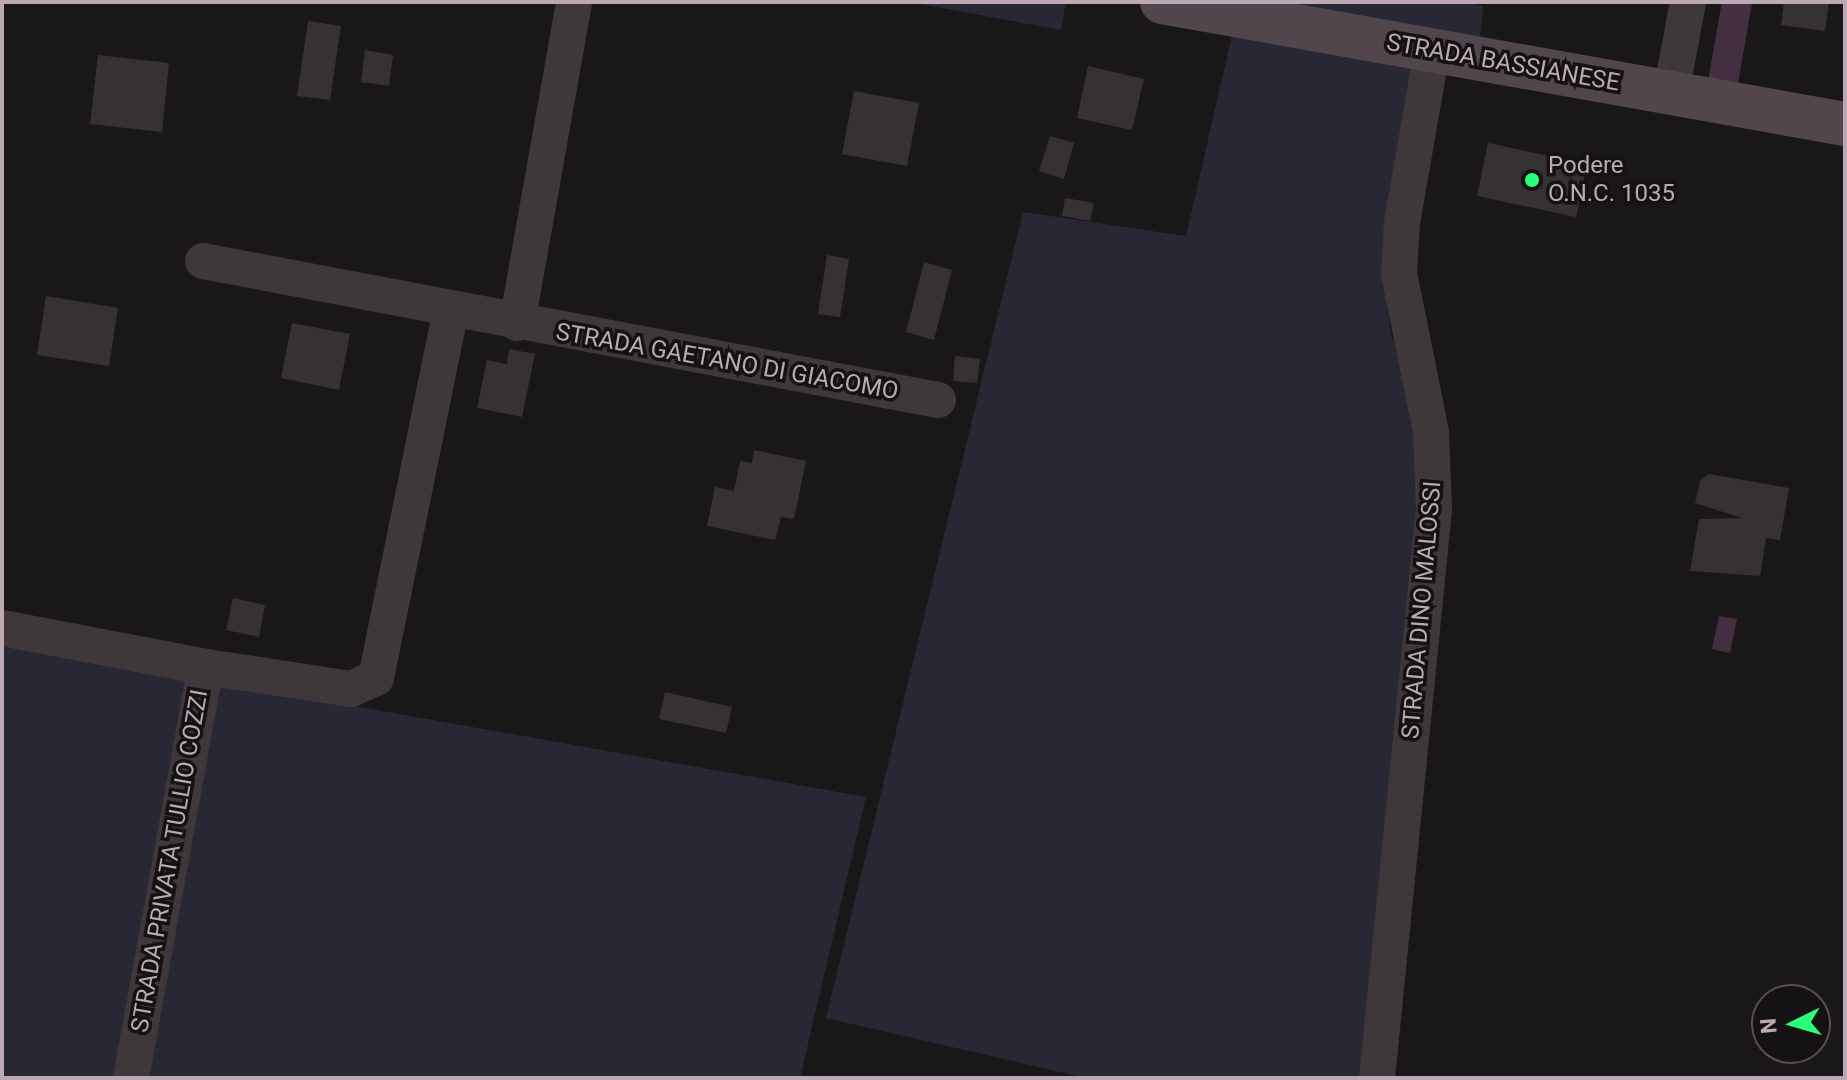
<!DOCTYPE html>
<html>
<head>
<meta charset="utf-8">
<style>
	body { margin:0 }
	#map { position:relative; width:1847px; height:1080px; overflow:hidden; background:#1a1718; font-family:Roboto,sans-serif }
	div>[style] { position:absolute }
	.green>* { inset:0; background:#272833 }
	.water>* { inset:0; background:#442f41 }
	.canal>* { height:30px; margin:-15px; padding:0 15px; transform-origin:15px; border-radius:15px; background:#442f41 }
	.building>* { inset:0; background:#363233 }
	.street>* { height:36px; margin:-18px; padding:0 18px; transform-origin:18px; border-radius:18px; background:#3f383b }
	.secondary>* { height:44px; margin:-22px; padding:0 22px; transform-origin:22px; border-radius:22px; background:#50464b }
	.dots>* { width:22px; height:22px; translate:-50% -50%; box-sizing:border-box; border:4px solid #151213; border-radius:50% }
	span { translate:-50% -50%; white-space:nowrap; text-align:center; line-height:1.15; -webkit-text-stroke:7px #151213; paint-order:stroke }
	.street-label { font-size:24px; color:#bba9b3 }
	.poi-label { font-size:24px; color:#bba9b3 }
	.left { translate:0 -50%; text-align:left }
	.frame { position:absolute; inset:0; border:4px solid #bba9b3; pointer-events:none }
	.north { position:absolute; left:1751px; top:984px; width:80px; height:80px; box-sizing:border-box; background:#151213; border:2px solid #574e53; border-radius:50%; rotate:265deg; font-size:22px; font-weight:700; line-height:32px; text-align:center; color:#bba9b3 }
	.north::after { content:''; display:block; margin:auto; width:28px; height:36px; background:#2aff7c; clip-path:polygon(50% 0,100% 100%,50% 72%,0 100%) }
</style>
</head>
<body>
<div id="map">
	<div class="green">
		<div style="clip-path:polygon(909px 2px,1066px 2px,1061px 30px)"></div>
		<div style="clip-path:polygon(1226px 2px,1463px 2px,1483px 6px,1479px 49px)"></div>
		<div style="clip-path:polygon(1232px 35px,1414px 62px,1385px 282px,1391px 335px,1416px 392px,1432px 449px,1371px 1078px,1086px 1078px,826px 1018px,1023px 212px,1186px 236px)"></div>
		<div style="clip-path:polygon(2px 635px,188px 673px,113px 1078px,2px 1078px)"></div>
		<div style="clip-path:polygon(219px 682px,866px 797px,800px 1078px,144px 1078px)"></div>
	</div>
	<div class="water">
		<div style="clip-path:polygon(1719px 616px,1737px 619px,1730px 653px,1712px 649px)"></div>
	</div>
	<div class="canal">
		<div style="left:1722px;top:88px;width:87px;rotate:-80.1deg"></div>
	</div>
	<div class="building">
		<div style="clip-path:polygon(1784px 2px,1829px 2px,1825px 31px,1781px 25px)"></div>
		<div style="clip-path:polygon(308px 21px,341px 26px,330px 100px,297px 96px)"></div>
		<div style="clip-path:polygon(365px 50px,393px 55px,389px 86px,361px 82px)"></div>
		<div style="clip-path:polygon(98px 55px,169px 63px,162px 132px,90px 124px)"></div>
		<div style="clip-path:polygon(1088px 66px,1144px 79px,1132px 130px,1077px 118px)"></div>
		<div style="clip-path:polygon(854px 91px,919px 103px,907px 166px,842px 154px)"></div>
		<div style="clip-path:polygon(1050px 136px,1074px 143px,1064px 179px,1039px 171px)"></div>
		<div style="clip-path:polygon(1488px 143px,1587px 164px,1576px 217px,1477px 196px)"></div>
		<div style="clip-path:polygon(1065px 198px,1094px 203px,1090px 221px,1062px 216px)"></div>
		<div style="clip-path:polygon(827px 255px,849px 259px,840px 317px,818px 314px)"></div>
		<div style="clip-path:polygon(924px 262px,952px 270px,934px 340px,906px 332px)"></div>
		<div style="clip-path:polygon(46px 296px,118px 308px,109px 366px,37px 355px)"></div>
		<div style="clip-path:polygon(292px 323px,350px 334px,339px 390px,281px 378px)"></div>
		<div style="clip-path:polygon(509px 349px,535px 354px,522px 417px,477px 408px,487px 360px,507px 364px)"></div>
		<div style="clip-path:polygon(955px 356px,980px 359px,977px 383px,953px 381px)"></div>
		<div style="clip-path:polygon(754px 450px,806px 461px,794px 519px,781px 517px,775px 540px,707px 526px,715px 487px,734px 491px,740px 461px,752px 463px)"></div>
		<div style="clip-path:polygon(1709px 474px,1789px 488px,1780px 540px,1766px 538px,1760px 576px,1690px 571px,1699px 519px,1742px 518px,1695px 503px,1700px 481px)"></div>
		<div style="clip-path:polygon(233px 598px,265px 605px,259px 637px,226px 630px)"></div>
		<div style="clip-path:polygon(665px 692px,732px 707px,726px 733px,659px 719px)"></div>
	</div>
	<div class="street">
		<div style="left:1671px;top:93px;width:93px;rotate:-79.4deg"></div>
		<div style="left:203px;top:261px;width:748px;rotate:10.71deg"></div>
		<div style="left:517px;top:323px;width:326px;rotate:-79.9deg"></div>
		<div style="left:2px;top:628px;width:208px;rotate:10.8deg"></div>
		<div style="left:131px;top:1078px;width:418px;rotate:-79.7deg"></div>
		<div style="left:206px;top:667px;width:147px;rotate:8.6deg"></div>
		<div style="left:351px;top:689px;width:27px;rotate:-24deg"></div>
		<div style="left:376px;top:678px;width:376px;rotate:-78.5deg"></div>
		<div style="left:1377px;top:1078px;width:572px;rotate:-84.28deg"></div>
		<div style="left:1434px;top:509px;width:77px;rotate:-92.2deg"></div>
		<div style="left:1431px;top:432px;width:162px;rotate:-101.4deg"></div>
		<div style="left:1399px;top:273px;width:50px;rotate:-86.6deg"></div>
		<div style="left:1402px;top:223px;width:175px;rotate:-80.1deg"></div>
	</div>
	<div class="secondary">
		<div style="left:1162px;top:2px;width:694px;rotate:10.13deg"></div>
	</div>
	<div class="dots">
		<div style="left:1532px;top:180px;background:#2aff7c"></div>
	</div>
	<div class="street-label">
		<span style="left:1503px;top:63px;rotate:10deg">STRADA BASSIANESE</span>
		<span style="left:727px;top:362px;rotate:10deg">STRADA GAETANO DI GIACOMO</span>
		<span style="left:1422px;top:610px;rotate:-85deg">STRADA DINO MALOSSI</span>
		<span style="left:170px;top:861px;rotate:-80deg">STRADA PRIVATA TULLIO COZZI</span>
	</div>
	<div class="poi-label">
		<span class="left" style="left:1548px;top:180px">Podere<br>O.N.C. 1035</span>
	</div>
	<div class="frame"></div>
	<div class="north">N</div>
</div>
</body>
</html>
